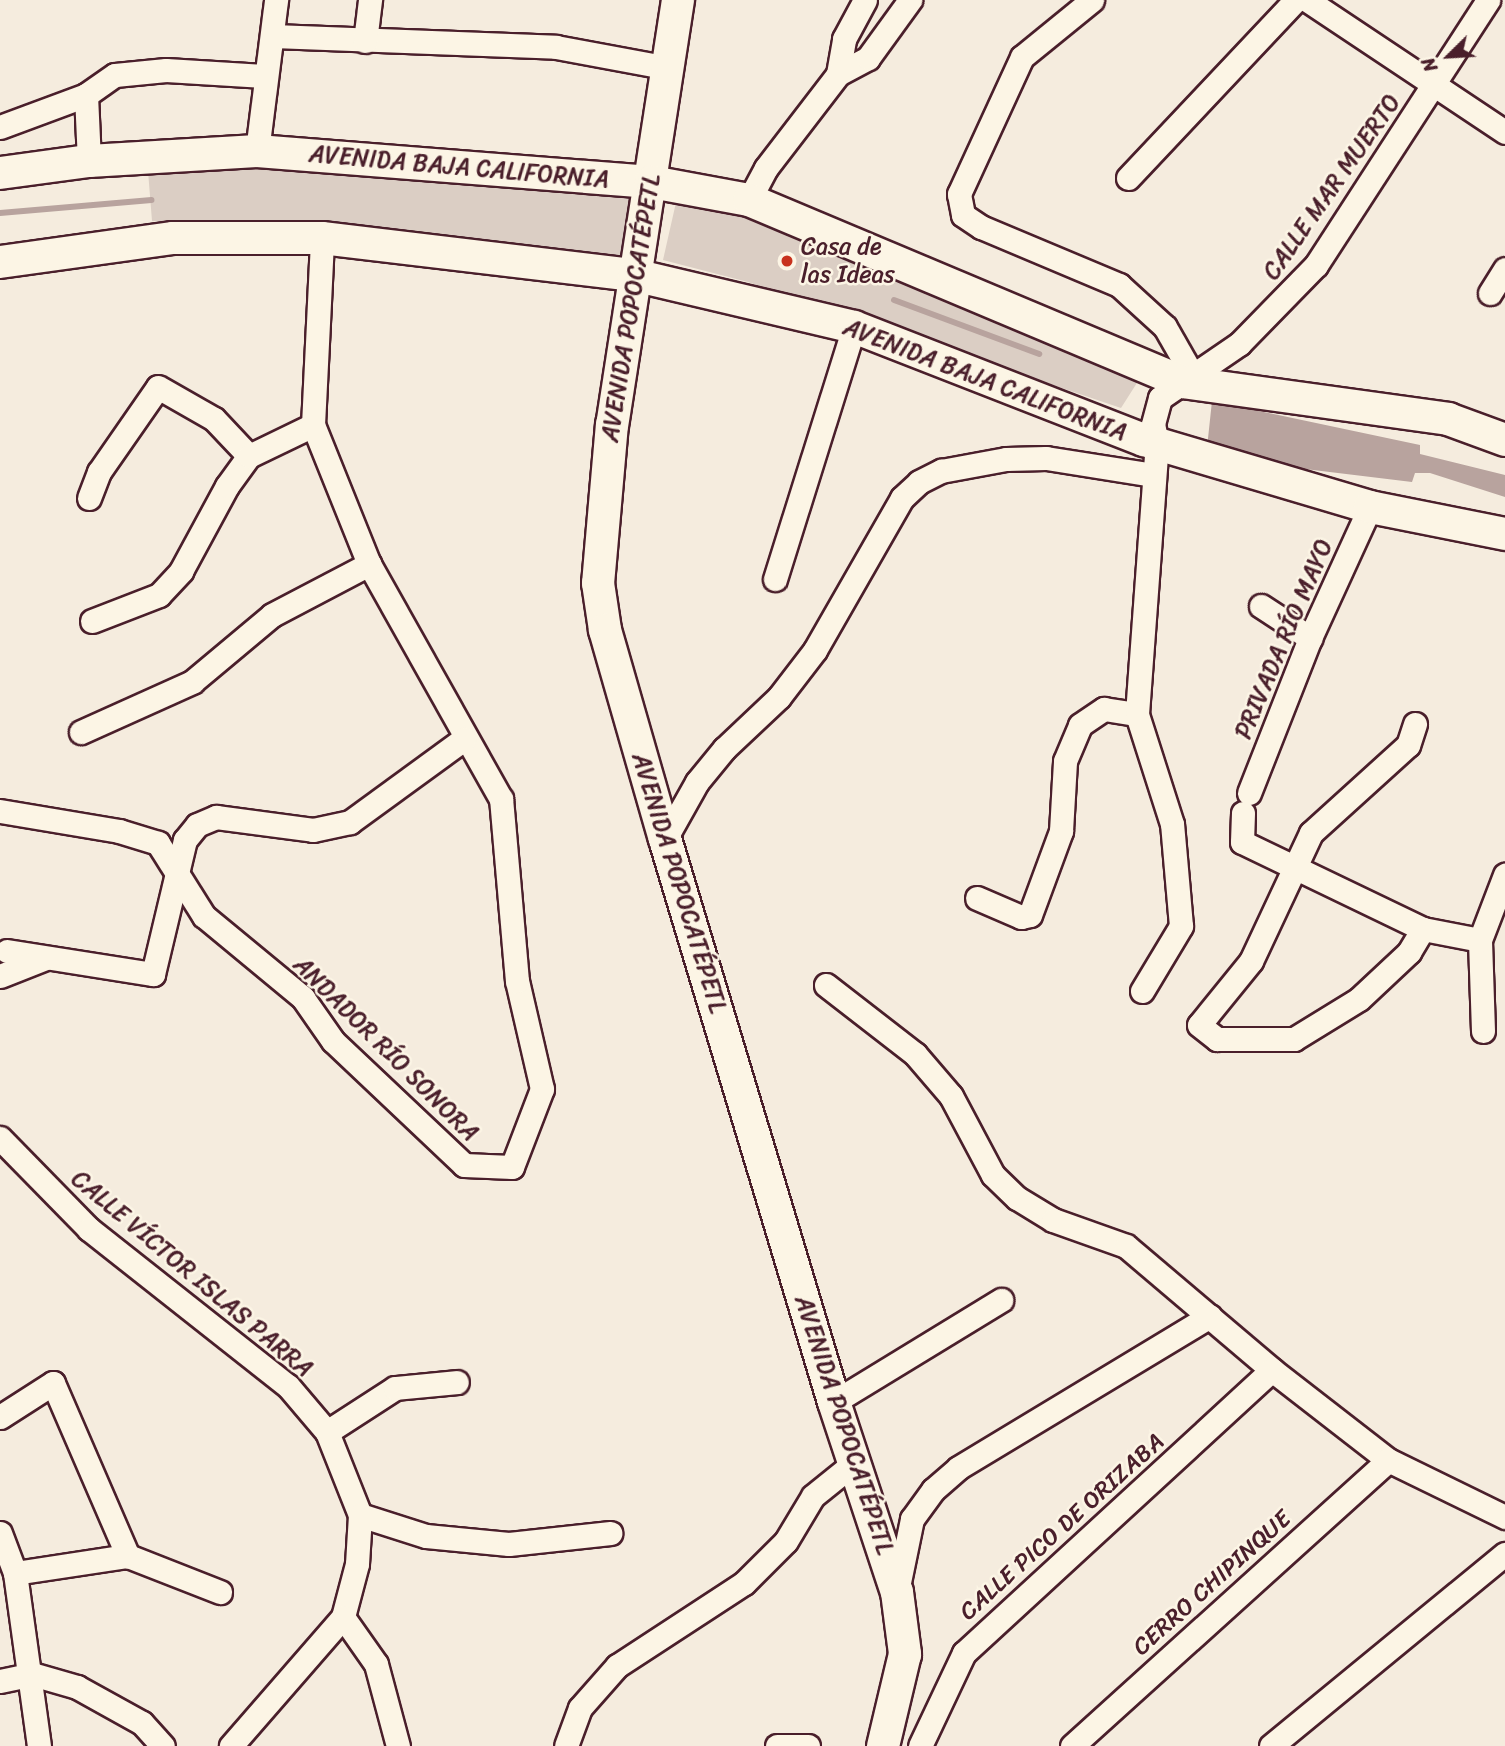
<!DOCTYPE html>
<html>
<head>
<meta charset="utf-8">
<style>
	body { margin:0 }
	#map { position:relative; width:1505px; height:1746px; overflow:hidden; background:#f5ecde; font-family:Sriracha,sans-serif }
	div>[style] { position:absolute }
	.green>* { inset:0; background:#dbcec4 }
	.water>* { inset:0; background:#b8a39e }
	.stream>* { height:6px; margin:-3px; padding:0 3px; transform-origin:3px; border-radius:3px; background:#b8a39e }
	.roads { filter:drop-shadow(2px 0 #4a1f2b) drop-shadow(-2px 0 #4a1f2b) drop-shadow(0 2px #4a1f2b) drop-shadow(0 -2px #4a1f2b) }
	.street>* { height:23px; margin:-11.5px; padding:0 11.5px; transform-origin:11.5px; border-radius:11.5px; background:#fcf5e5 }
	.secondary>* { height:32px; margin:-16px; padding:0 16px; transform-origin:16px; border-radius:16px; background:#fcf5e5 }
	.dots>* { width:19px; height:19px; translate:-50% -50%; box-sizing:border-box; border:4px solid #fcf5e5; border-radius:50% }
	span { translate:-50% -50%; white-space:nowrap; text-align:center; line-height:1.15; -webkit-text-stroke:5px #fcf5e5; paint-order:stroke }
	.street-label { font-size:24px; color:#4a1f2b }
	.poi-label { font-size:24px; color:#4a1f2b }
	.left { translate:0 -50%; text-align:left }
	.north { position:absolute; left:1414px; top:21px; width:70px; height:70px; -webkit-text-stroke:5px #fcf5e5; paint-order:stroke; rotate:246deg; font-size:19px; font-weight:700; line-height:28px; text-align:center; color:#4a1f2b }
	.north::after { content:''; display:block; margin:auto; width:24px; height:32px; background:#4a1f2b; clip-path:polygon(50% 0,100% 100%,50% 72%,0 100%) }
</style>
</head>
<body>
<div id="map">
	<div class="green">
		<div style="clip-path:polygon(247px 165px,629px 189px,638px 198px,632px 245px,616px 258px,307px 227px,152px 221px,148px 171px)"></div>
		<div style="clip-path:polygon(677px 198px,753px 215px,1142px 375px,1121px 408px,748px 282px,663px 260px)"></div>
	</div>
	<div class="water">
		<div style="clip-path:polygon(1212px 401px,1420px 445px,1420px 454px,1505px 475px,1505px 497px,1430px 473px,1415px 473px,1412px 482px,1206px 457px)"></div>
	</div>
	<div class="stream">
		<div style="left:0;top:213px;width:152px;rotate:-4.9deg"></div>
		<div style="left:894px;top:300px;width:155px;rotate:20.4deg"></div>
	</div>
	<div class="roads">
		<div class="street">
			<div style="left:1092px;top:0;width:90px;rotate:140.8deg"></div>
			<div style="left:1022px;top:57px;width:151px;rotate:114.7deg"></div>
			<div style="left:959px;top:194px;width:21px;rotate:79deg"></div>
			<div style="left:963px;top:215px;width:22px;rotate:34deg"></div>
			<div style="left:981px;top:227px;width:150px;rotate:22.8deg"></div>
			<div style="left:1119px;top:285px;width:62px;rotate:42.4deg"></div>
			<div style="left:1165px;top:327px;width:56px;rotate:60.3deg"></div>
			<div style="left:1307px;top:0;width:238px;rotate:33.7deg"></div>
			<div style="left:273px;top:36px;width:283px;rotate:2.2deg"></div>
			<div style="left:556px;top:47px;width:115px;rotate:10.5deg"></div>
			<div style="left:365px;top:41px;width:41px;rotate:-83deg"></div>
			<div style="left:838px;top:74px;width:36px;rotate:-80deg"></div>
			<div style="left:844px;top:39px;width:44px;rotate:-61.7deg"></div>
			<div style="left:86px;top:95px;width:66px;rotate:87.4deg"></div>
			<div style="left:0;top:127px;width:92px;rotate:-20.4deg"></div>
			<div style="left:86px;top:95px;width:35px;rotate:-35deg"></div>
			<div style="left:115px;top:75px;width:51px;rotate:-5.6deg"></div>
			<div style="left:166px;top:70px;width:98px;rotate:3.5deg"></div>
			<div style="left:257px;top:151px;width:152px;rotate:-82.8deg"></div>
			<div style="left:1128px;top:178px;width:245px;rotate:-46.7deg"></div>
			<div style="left:749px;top:200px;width:36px;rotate:-62deg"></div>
			<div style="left:766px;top:168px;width:118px;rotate:-52.5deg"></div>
			<div style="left:838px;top:74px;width:34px;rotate:-28deg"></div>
			<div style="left:868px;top:58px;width:72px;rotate:-54.1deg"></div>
			<div style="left:1490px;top:293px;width:28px;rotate:-58deg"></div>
			<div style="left:89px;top:498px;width:28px;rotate:-69deg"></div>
			<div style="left:99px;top:472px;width:103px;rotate:-55.2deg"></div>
			<div style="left:158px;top:387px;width:64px;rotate:29.7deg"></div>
			<div style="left:214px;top:419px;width:51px;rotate:46.6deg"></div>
			<div style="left:775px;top:579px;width:264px;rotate:-72.6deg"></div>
			<div style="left:1261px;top:606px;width:59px;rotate:33.1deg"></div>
			<div style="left:92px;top:621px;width:72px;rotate:-21.2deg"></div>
			<div style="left:159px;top:595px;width:33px;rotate:-47deg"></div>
			<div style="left:181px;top:571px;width:97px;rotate:-61.6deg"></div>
			<div style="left:227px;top:486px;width:37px;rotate:-54deg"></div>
			<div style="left:249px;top:456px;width:71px;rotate:-25.8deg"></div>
			<div style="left:1415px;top:724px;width:22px;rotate:108deg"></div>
			<div style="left:1408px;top:745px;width:131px;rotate:137.8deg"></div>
			<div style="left:1311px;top:833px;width:141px;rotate:115.1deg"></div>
			<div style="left:1251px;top:961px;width:82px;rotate:129.1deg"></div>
			<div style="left:1199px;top:1025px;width:23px;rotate:38deg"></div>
			<div style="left:1217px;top:1039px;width:77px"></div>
			<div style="left:1294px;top:1039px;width:76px;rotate:-31.6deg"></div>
			<div style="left:1359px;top:999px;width:69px;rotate:-43.2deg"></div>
			<div style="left:1409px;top:952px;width:27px;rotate:-59deg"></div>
			<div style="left:81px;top:732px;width:122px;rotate:-24.2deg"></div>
			<div style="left:192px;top:682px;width:104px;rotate:-39.9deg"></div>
			<div style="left:272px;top:615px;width:110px;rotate:-27.7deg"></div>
			<div style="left:1249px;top:793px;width:167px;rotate:-68.5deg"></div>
			<div style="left:1310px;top:638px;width:144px;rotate:-65.4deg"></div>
			<div style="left:0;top:811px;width:121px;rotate:9.5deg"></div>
			<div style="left:119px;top:831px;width:41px;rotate:17.1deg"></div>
			<div style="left:158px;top:843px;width:86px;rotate:57.8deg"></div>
			<div style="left:204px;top:916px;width:129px;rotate:39.6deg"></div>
			<div style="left:303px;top:998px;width:52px;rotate:55.1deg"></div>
			<div style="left:333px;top:1041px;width:180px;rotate:43.4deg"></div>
			<div style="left:464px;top:1165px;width:48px;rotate:2.4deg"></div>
			<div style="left:512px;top:1167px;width:84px;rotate:-69deg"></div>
			<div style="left:542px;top:1089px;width:111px;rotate:-103deg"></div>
			<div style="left:517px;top:981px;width:183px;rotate:-95deg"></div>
			<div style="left:501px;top:799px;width:270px;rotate:-119.3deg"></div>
			<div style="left:369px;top:564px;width:150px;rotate:-111.9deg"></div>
			<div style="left:313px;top:425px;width:187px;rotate:-87.2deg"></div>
			<div style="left:1243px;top:813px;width:29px;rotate:92deg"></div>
			<div style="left:1242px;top:842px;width:201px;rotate:25.7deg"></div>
			<div style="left:1423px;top:929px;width:58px;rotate:10.9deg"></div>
			<div style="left:665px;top:839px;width:65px;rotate:-60.7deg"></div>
			<div style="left:697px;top:782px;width:43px;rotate:-50.7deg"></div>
			<div style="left:724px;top:749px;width:76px;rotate:-43.4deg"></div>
			<div style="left:779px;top:697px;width:59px;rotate:-52.5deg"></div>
			<div style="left:815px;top:650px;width:175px;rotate:-60.2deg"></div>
			<div style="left:902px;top:498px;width:23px;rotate:-43deg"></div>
			<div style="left:919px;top:482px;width:25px;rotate:-27deg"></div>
			<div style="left:941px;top:471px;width:66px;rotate:-10.5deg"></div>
			<div style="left:1006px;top:459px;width:40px;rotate:-1.4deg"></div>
			<div style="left:1046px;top:458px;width:108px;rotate:9deg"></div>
			<div style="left:977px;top:898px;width:48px;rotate:23.4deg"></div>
			<div style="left:1021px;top:917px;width:9px;rotate:-13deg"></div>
			<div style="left:1030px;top:915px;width:90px;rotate:-69.7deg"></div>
			<div style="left:1061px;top:831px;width:70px;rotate:-86.7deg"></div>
			<div style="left:1065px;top:761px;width:39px;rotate:-67deg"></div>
			<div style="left:1080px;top:725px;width:29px;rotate:-34deg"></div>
			<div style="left:1104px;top:709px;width:33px;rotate:9deg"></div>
			<div style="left:7px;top:951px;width:148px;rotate:9deg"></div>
			<div style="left:153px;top:974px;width:138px;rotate:-76.6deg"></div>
			<div style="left:185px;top:840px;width:19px;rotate:-51deg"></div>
			<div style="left:197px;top:825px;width:21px;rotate:-23deg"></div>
			<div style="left:216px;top:817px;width:98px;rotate:7.6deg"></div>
			<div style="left:313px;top:830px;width:38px;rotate:-12deg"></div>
			<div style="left:350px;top:822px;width:141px;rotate:-36.1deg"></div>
			<div style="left:0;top:976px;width:49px;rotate:-21.4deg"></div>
			<div style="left:826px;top:985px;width:113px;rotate:37.8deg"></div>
			<div style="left:915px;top:1054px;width:55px;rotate:49.4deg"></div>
			<div style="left:951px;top:1096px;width:89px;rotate:62deg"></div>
			<div style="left:993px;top:1175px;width:33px;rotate:44deg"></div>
			<div style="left:1017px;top:1198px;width:42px;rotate:31.4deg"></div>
			<div style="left:1053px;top:1220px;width:77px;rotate:19.6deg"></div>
			<div style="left:1126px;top:1246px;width:192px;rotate:40.3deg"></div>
			<div style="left:1272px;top:1370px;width:147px;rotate:37.8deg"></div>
			<div style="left:1388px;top:1460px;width:130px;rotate:26deg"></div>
			<div style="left:1142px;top:991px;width:76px;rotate:-59deg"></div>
			<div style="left:1181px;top:926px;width:102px;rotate:-95deg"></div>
			<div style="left:1172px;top:824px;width:115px;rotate:-107.7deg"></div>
			<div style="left:1137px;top:714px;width:271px;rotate:-85.8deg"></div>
			<div style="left:1157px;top:444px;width:20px;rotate:-101deg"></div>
			<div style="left:1153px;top:424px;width:27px;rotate:-75deg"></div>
			<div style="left:1160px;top:398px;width:96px;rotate:-34.4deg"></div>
			<div style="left:1239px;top:344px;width:110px;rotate:-45.7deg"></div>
			<div style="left:1316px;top:265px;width:316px;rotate:-57deg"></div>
			<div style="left:1483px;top:1031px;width:91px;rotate:-91.9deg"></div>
			<div style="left:1480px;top:940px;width:70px;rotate:-69deg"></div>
			<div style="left:0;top:1138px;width:127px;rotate:45.6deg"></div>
			<div style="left:89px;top:1229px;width:253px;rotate:38.3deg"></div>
			<div style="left:288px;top:1386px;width:60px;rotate:49.7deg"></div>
			<div style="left:327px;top:1432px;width:89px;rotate:68.3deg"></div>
			<div style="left:360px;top:1515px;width:49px;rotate:93.5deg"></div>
			<div style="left:357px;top:1564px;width:55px;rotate:104.8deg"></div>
			<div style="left:343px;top:1617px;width:171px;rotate:131deg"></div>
			<div style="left:834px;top:1402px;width:196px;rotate:-31.4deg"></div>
			<div style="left:0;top:1417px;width:63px;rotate:-32.7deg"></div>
			<div style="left:53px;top:1383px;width:189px;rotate:66.6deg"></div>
			<div style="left:327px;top:1432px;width:81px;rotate:-32.9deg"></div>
			<div style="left:395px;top:1388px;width:62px;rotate:-5.5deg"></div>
			<div style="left:360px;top:1515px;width:69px;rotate:17.7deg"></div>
			<div style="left:426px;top:1536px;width:83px;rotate:5.5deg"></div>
			<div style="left:509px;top:1544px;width:102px;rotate:-6.2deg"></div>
			<div style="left:0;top:1533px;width:43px;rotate:69.4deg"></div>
			<div style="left:15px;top:1573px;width:175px;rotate:82.1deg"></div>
			<div style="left:15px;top:1573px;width:114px;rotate:-8.6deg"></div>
			<div style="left:128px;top:1556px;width:99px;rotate:21.4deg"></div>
			<div style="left:897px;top:1592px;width:75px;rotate:-78.4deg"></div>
			<div style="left:912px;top:1519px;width:36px;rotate:-54deg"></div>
			<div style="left:933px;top:1490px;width:33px;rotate:-41deg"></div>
			<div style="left:958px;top:1468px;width:294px;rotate:-31.1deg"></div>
			<div style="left:343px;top:1617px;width:57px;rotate:54.9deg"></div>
			<div style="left:376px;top:1664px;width:85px;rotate:75deg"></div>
			<div style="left:0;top:1681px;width:33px;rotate:-12deg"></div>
			<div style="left:32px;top:1674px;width:47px;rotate:16.1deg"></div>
			<div style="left:77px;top:1687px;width:74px;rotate:29deg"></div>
			<div style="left:142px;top:1723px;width:31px;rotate:48deg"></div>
			<div style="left:566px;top:1746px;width:40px;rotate:-69.8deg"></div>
			<div style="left:580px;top:1708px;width:56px;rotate:-48.6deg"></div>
			<div style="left:617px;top:1666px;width:152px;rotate:-33.2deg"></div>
			<div style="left:744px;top:1583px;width:59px;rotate:-45deg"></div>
			<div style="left:786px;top:1541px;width:52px;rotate:-59deg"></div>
			<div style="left:813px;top:1496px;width:53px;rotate:-38.8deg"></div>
			<div style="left:777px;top:1746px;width:31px"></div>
			<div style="left:920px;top:1746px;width:103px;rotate:-64.7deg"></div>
			<div style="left:964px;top:1653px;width:418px;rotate:-42.6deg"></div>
			<div style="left:1072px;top:1746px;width:426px;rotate:-42.1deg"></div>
			<div style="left:1271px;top:1746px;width:303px;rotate:-39.4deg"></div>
		</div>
		<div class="secondary">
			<div style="left:678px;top:0;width:429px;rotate:98.8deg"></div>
			<div style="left:612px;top:424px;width:160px;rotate:95deg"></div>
			<div style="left:598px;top:583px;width:48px;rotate:81.5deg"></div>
			<div style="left:605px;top:630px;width:217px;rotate:74deg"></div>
			<div style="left:665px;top:839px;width:588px;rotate:73.29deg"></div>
			<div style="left:834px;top:1402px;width:200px;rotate:71.7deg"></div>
			<div style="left:897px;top:1592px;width:63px;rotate:82.6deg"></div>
			<div style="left:905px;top:1654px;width:95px;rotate:103.4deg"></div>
			<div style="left:0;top:173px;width:90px;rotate:-7.7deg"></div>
			<div style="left:89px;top:161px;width:168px;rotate:-3.4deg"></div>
			<div style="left:257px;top:151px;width:395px;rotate:4.5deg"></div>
			<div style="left:651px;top:182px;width:100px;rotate:10.4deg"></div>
			<div style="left:749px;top:200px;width:470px;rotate:22.8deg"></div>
			<div style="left:1182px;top:382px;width:269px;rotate:7.9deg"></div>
			<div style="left:1448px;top:419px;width:61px;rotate:20.2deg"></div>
			<div style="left:0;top:262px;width:175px;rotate:-7.9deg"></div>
			<div style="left:173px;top:238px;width:149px"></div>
			<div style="left:322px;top:238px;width:314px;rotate:6.8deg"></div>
			<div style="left:634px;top:275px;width:226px;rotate:13.3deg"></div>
			<div style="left:854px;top:327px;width:311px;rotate:21.3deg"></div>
			<div style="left:1144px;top:440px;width:236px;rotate:16.5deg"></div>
			<div style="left:1370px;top:507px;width:138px;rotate:11.3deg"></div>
		</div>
	</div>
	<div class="dots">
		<div style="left:787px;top:261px;background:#c8321e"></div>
	</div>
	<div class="street-label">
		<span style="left:459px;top:167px;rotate:5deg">AVENIDA BAJA CALIFORNIA</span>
		<span style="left:1332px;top:187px;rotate:-55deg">CALLE MAR MUERTO</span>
		<span style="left:631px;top:308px;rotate:-81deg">AVENIDA POPOCATÉPETL</span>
		<span style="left:985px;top:380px;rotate:21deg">AVENIDA BAJA CALIFORNIA</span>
		<span style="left:1284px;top:639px;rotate:-67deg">PRIVADA RÍO MAYO</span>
		<span style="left:679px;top:883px;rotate:73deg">AVENIDA POPOCATÉPETL</span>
		<span style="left:386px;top:1049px;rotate:45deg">ANDADOR RÍO SONORA</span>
		<span style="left:192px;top:1274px;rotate:40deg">CALLE VÍCTOR ISLAS PARRA</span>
		<span style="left:844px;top:1425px;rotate:72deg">AVENIDA POPOCATÉPETL</span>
		<span style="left:1062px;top:1527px;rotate:-42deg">CALLE PICO DE ORIZABA</span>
		<span style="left:1212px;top:1583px;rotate:-42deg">CERRO CHIPINQUE</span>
	</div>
	<div class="poi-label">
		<span class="left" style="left:801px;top:261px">Casa de<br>las Ideas</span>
	</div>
	<div class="north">N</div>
</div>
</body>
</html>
